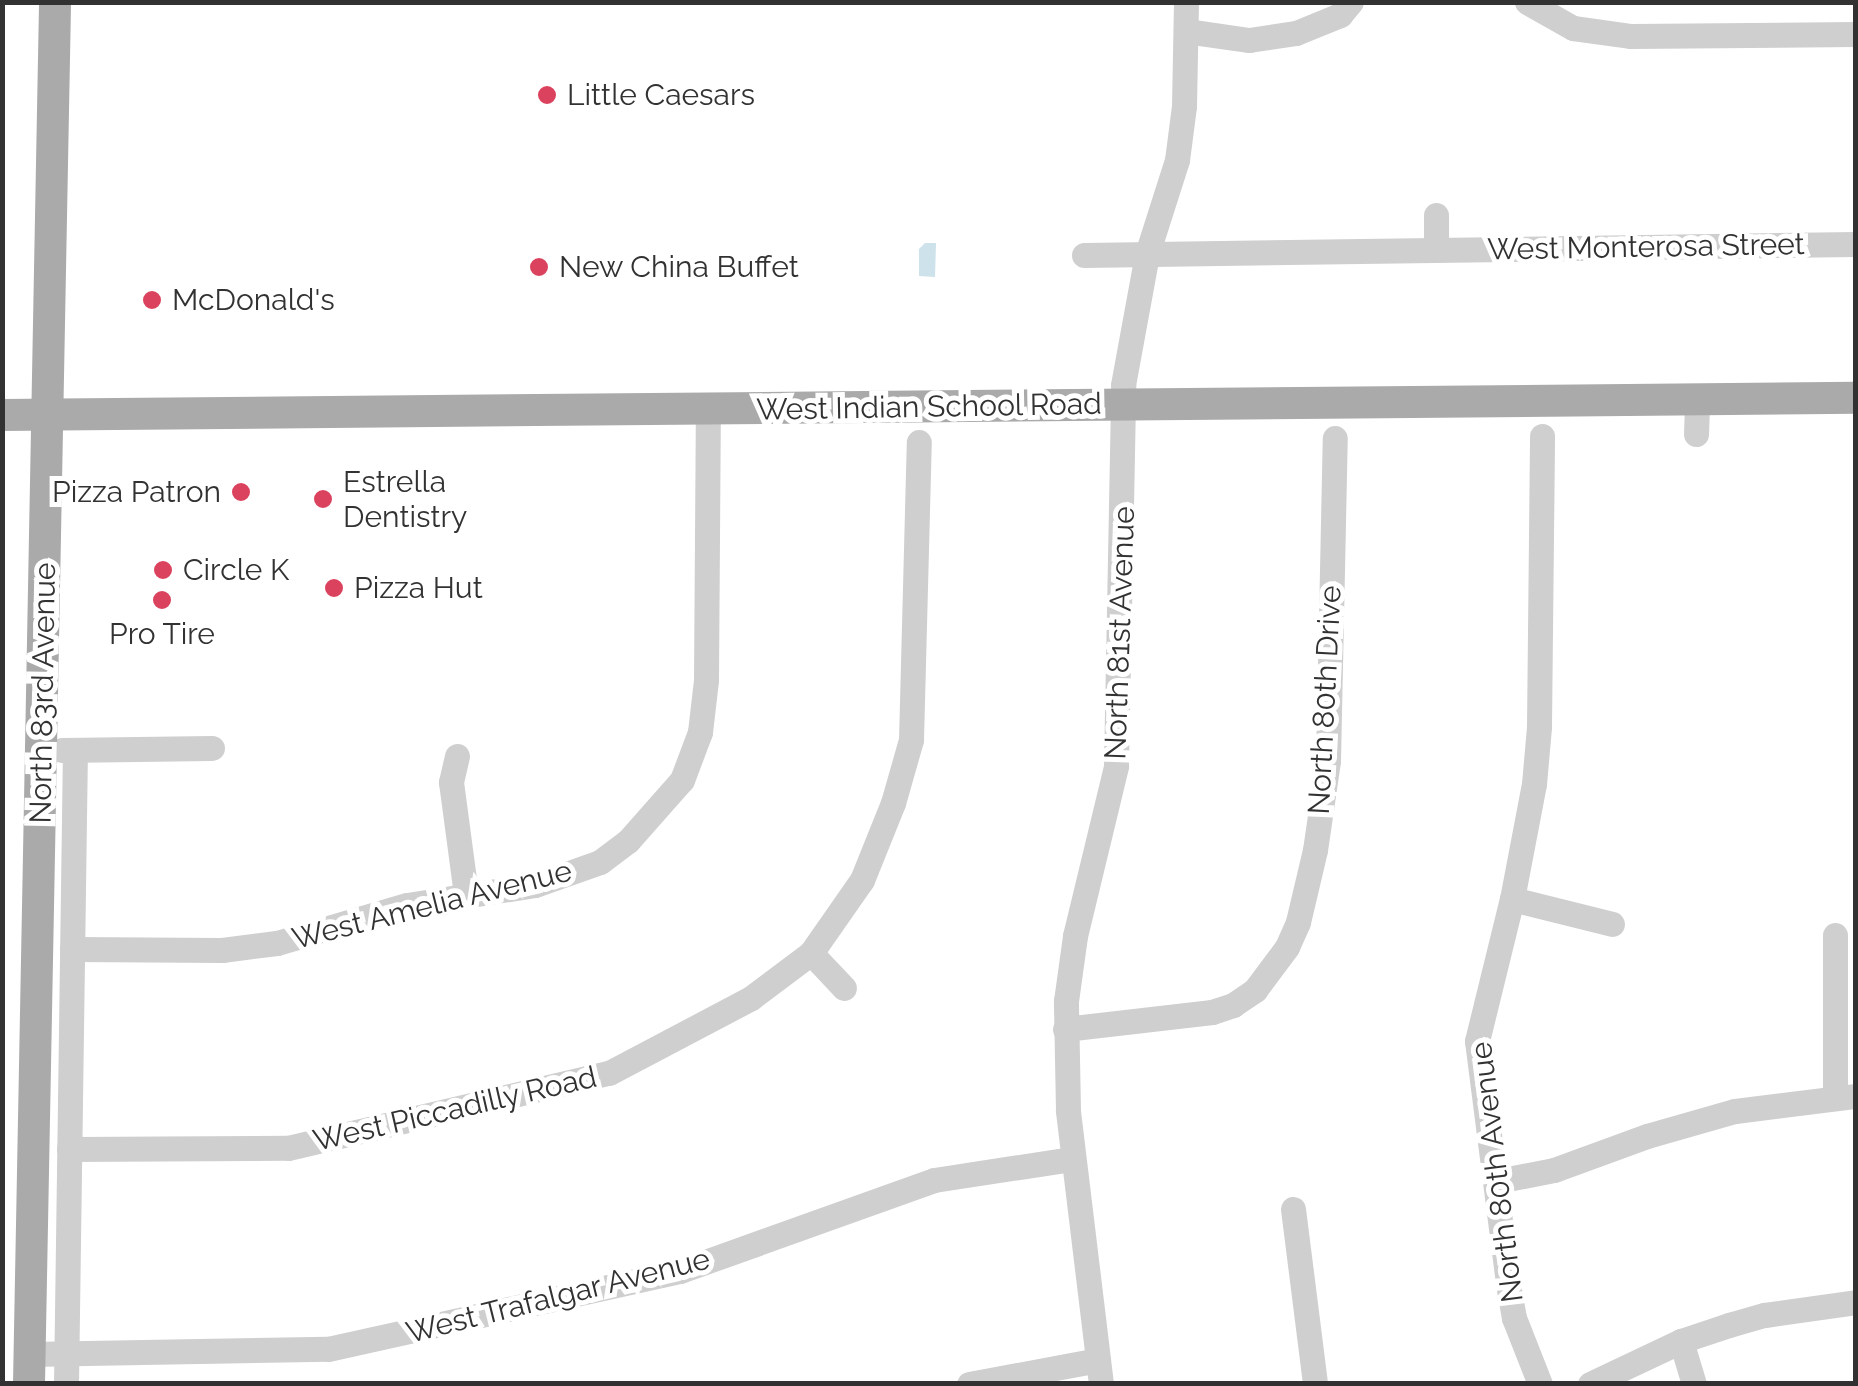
<!DOCTYPE html>
<html>
<head>
<meta charset="utf-8">
<style>
	body { margin:0 }
	#map { position:relative; width:1858px; height:1386px; overflow:hidden; background:#fff; font-family:Raleway,sans-serif }
	div>[style] { position:absolute }
	.water>* { inset:0; background:#cde2ea }
	.minor>* { height:25px; margin:-12.5px; padding:0 12.5px; transform-origin:12.5px; border-radius:12.5px; background:#cfcfcf }
	.major>* { height:32px; margin:-16px; padding:0 16px; transform-origin:16px; border-radius:16px; background:#aaa }
	.dots>* { width:28px; height:28px; translate:-50% -50%; box-sizing:border-box; border:5px solid #fff; border-radius:50% }
	span { translate:-50% -50%; white-space:nowrap; text-align:center; line-height:1.15; -webkit-text-stroke:10px #fff; paint-order:stroke }
	.poi-label { font-size:30px; color:#323232 }
	.left { translate:0 -50%; text-align:left }
	.right { translate:-100% -50%; text-align:right }
	.street-label { font-size:30px; color:#323232 }
	.frame { position:absolute; inset:0; border:5px solid #323232; pointer-events:none }
</style>
</head>
<body>
<div id="map">
	<div class="water">
		<div style="clip-path:polygon(925px 243px,936px 243px,935px 277px,919px 276px,919px 249px)"></div>
	</div>
	<div class="minor">
		<div style="left:1527px;top:2px;width:53px;rotate:29.5deg"></div>
		<div style="left:1573px;top:28px;width:59px;rotate:7.9deg"></div>
		<div style="left:1631px;top:36px;width:225px;rotate:-0.5deg"></div>
		<div style="left:1186px;top:31px;width:64px;rotate:8.1deg"></div>
		<div style="left:1249px;top:40px;width:48px;rotate:-8.5deg"></div>
		<div style="left:1296px;top:33px;width:48px;rotate:-22.2deg"></div>
		<div style="left:1340px;top:15px;width:17px;rotate:-50deg"></div>
		<div style="left:1436px;top:249px;width:34px;rotate:-90deg"></div>
		<div style="left:1084px;top:255px;width:772px;rotate:-0.82deg"></div>
		<div style="left:1696px;top:434px;width:36px;rotate:-88deg"></div>
		<div style="left:62px;top:750px;width:150px;rotate:-0.8deg"></div>
		<div style="left:457px;top:756px;width:27px;rotate:103deg"></div>
		<div style="left:451px;top:782px;width:113px;rotate:82.4deg"></div>
		<div style="left:1512px;top:899px;width:103px;rotate:14deg"></div>
		<div style="left:1835px;top:935px;width:162px;rotate:90deg"></div>
		<div style="left:72px;top:949px;width:150px;rotate:0.4deg"></div>
		<div style="left:222px;top:950px;width:55px;rotate:-7.3deg"></div>
		<div style="left:277px;top:943px;width:135px;rotate:-16.3deg"></div>
		<div style="left:407px;top:905px;width:130px;rotate:-8.9deg"></div>
		<div style="left:535px;top:885px;width:69px;rotate:-19.5deg"></div>
		<div style="left:600px;top:862px;width:35px;rotate:-37deg"></div>
		<div style="left:628px;top:841px;width:81px;rotate:-48.5deg"></div>
		<div style="left:682px;top:780px;width:51px;rotate:-69.4deg"></div>
		<div style="left:700px;top:732px;width:52px;rotate:-83.4deg"></div>
		<div style="left:706px;top:680px;width:270px;rotate:-89.6deg"></div>
		<div style="left:811px;top:953px;width:48px;rotate:46.7deg"></div>
		<div style="left:1065px;top:1029px;width:148px;rotate:-6.6deg"></div>
		<div style="left:1212px;top:1012px;width:22px;rotate:-18deg"></div>
		<div style="left:1233px;top:1005px;width:27px;rotate:-34deg"></div>
		<div style="left:1255px;top:990px;width:54px;rotate:-53.3deg"></div>
		<div style="left:1287px;top:947px;width:27px;rotate:-66deg"></div>
		<div style="left:1298px;top:922px;width:74px;rotate:-76.7deg"></div>
		<div style="left:1315px;top:850px;width:90px;rotate:-81.7deg"></div>
		<div style="left:1328px;top:761px;width:323px;rotate:-88.8deg"></div>
		<div style="left:69px;top:1149px;width:219px;rotate:-0.3deg"></div>
		<div style="left:288px;top:1148px;width:330px;rotate:-13.2deg"></div>
		<div style="left:609px;top:1073px;width:161px;rotate:-27.8deg"></div>
		<div style="left:751px;top:998px;width:75px;rotate:-36.9deg"></div>
		<div style="left:811px;top:953px;width:89px;rotate:-55.1deg"></div>
		<div style="left:862px;top:880px;width:83px;rotate:-68.1deg"></div>
		<div style="left:893px;top:803px;width:66px;rotate:-74.1deg"></div>
		<div style="left:911px;top:740px;width:298px;rotate:-88.5deg"></div>
		<div style="left:1497px;top:1181px;width:58px;rotate:-10.9deg"></div>
		<div style="left:1554px;top:1170px;width:99px;rotate:-20.1deg"></div>
		<div style="left:1647px;top:1136px;width:91px;rotate:-15.9deg"></div>
		<div style="left:1735px;top:1111px;width:122px;rotate:-7.1deg"></div>
		<div style="left:1293px;top:1209px;width:176px;rotate:82.8deg"></div>
		<div style="left:1681px;top:1341px;width:45px;rotate:73.2deg"></div>
		<div style="left:30px;top:1354px;width:298px;rotate:-1deg"></div>
		<div style="left:328px;top:1349px;width:361px;rotate:-12.5deg"></div>
		<div style="left:680px;top:1271px;width:270px;rotate:-19.7deg"></div>
		<div style="left:934px;top:1180px;width:140px;rotate:-8.7deg"></div>
		<div style="left:66px;top:1384px;width:634px;rotate:-89.19deg"></div>
		<div style="left:969px;top:1384px;width:131px;rotate:-10.5deg"></div>
		<div style="left:1101px;top:1384px;width:276px;rotate:-96.9deg"></div>
		<div style="left:1068px;top:1110px;width:109px;rotate:-91.1deg"></div>
		<div style="left:1066px;top:1001px;width:66px;rotate:-82.1deg"></div>
		<div style="left:1075px;top:936px;width:175px;rotate:-76.4deg"></div>
		<div style="left:1116px;top:766px;width:381px;rotate:-88.9deg"></div>
		<div style="left:1123px;top:385px;width:133px;rotate:-79.6deg"></div>
		<div style="left:1147px;top:254px;width:99px;rotate:-72.3deg"></div>
		<div style="left:1177px;top:160px;width:54px;rotate:-82.6deg"></div>
		<div style="left:1184px;top:106px;width:104px;rotate:-88.9deg"></div>
		<div style="left:1540px;top:1384px;width:71px;rotate:-111.5deg"></div>
		<div style="left:1514px;top:1318px;width:36px;rotate:-100deg"></div>
		<div style="left:1508px;top:1283px;width:244px;rotate:-97.3deg"></div>
		<div style="left:1477px;top:1041px;width:146px;rotate:-76.2deg"></div>
		<div style="left:1512px;top:899px;width:117px;rotate:-79.2deg"></div>
		<div style="left:1534px;top:784px;width:57px;rotate:-85deg"></div>
		<div style="left:1539px;top:727px;width:291px;rotate:-89.4deg"></div>
		<div style="left:1590px;top:1384px;width:101px;rotate:-25.3deg"></div>
		<div style="left:1681px;top:1341px;width:51px;rotate:-18.4deg"></div>
		<div style="left:1729px;top:1325px;width:37px;rotate:-16deg"></div>
		<div style="left:1765px;top:1315px;width:92px;rotate:-8.1deg"></div>
	</div>
	<div class="major">
		<div style="left:2px;top:415px;width:1854px;rotate:-0.53deg"></div>
		<div style="left:29px;top:1384px;width:1382px;rotate:-88.92deg"></div>
	</div>
	<div class="dots">
		<div style="left:547px;top:95px;background:#db425e"></div>
		<div style="left:539px;top:267px;background:#db425e"></div>
		<div style="left:152px;top:300px;background:#db425e"></div>
		<div style="left:241px;top:492px;background:#db425e"></div>
		<div style="left:323px;top:499px;background:#db425e"></div>
		<div style="left:163px;top:570px;background:#db425e"></div>
		<div style="left:334px;top:588px;background:#db425e"></div>
		<div style="left:162px;top:600px;background:#db425e"></div>
	</div>
	<div class="poi-label">
		<span class="left" style="left:567px;top:95px">Little Caesars</span>
		<span class="left" style="left:559px;top:267px">New China Buffet</span>
		<span class="left" style="left:172px;top:300px">McDonald's</span>
		<span class="left" style="left:343px;top:499px">Estrella<br>Dentistry</span>
		<span class="right" style="left:221px;top:492px">Pizza Patron</span>
		<span class="left" style="left:183px;top:570px">Circle K</span>
		<span class="left" style="left:354px;top:588px">Pizza Hut</span>
		<span style="left:162px;top:634px">Pro Tire</span>
	</div>
	<div class="street-label">
		<span style="left:1646px;top:247px;rotate:-1deg">West Monterosa Street</span>
		<span style="left:929px;top:407px;rotate:-1deg">West Indian School Road</span>
		<span style="left:1120px;top:633px;rotate:-88deg">North 81st Avenue</span>
		<span style="left:43px;top:693px;rotate:-89deg">North 83rd Avenue</span>
		<span style="left:1325px;top:700px;rotate:-87deg">North 80th Drive</span>
		<span style="left:432px;top:905px;rotate:-14deg">West Amelia Avenue</span>
		<span style="left:455px;top:1109px;rotate:-13deg">West Piccadilly Road</span>
		<span style="left:1497px;top:1172px;rotate:-97deg">North 80th Avenue</span>
		<span style="left:558px;top:1296px;rotate:-14deg">West Trafalgar Avenue</span>
	</div>
	<div class="frame"></div>
</div>
</body>
</html>
